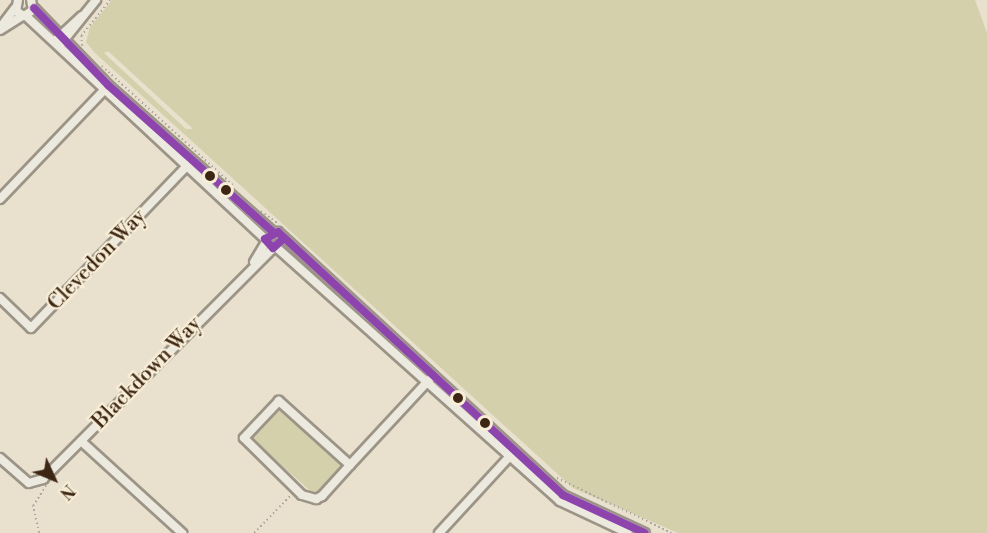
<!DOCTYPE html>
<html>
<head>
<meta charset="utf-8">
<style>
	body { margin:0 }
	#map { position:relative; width:987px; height:533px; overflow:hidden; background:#e9e1ce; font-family:"Libre Bodoni",serif }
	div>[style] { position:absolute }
	.green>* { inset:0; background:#d3d0ab }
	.path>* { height:1.5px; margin-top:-0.75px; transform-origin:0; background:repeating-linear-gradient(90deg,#aca69e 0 1.5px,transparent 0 4.5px) }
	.roads { filter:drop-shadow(2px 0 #9c9487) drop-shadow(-2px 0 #9c9487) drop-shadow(0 2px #9c9487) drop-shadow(0 -2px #9c9487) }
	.minor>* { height:8px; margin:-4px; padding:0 4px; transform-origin:4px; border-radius:4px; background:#ece9df }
	.bus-1>* { height:8px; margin:-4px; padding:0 4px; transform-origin:4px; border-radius:4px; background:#8e44ad }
	.dots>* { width:16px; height:16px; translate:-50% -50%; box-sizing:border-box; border:3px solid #f8eed7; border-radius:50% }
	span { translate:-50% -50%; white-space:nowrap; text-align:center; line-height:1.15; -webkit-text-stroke:4.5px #f8eed7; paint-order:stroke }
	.street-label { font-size:21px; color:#3d2613 }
	.north { position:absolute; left:24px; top:449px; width:60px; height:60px; -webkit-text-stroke:4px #f8eed7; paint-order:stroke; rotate:134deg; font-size:16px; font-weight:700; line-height:24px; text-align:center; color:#3d2613 }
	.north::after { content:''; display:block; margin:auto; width:21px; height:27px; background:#3d2613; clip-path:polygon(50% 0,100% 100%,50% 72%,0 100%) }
</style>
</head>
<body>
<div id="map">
	<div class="green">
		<div style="clip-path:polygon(evenodd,112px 0,975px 0,987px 33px,987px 533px,678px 533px,573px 488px,95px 53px,86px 42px,90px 27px,112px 0,108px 51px,192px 128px,192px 129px,186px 129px,104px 53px,108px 51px)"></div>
		<div style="clip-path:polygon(281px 404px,346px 461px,316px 496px,251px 438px)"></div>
	</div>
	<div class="path">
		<div style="left:82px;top:46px;width:10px;rotate:-96deg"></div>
		<div style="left:81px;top:36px;width:46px;rotate:-51.1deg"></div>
		<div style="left:102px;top:66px;width:177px;rotate:42.3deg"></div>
		<div style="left:261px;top:211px;width:22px;rotate:36deg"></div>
		<div style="left:557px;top:478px;width:127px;rotate:25.6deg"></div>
		<div style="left:39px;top:533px;width:28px;rotate:-103deg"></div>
		<div style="left:33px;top:506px;width:25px;rotate:-58deg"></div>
		<div style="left:254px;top:533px;width:53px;rotate:-45.8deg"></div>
	</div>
	<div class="roads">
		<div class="minor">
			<div style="left:18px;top:0;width:11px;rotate:100deg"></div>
			<div style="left:16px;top:11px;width:9px;rotate:32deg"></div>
			<div style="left:24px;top:16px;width:11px;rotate:-34deg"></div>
			<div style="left:33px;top:10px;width:10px;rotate:-101deg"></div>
			<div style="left:34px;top:8px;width:107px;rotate:46.1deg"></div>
			<div style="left:108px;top:85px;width:220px;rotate:41.7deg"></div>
			<div style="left:26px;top:16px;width:327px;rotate:43deg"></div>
			<div style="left:0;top:28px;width:25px;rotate:-53deg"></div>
			<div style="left:0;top:30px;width:26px;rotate:-32deg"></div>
			<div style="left:56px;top:40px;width:35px;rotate:-43deg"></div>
			<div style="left:60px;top:45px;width:58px;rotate:-51.3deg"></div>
			<div style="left:0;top:199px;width:155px;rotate:-46.3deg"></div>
			<div style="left:282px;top:240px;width:12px;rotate:138deg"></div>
			<div style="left:273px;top:248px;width:12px;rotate:-132deg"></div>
			<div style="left:265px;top:239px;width:15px;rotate:-28deg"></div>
			<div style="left:278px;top:232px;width:388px;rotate:42.7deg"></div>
			<div style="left:563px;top:495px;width:90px;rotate:24.9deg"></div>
			<div style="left:276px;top:247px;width:381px;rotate:41.8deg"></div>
			<div style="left:560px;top:501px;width:75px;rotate:25.2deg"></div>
			<div style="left:254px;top:262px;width:23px;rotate:-59deg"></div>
			<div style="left:0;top:298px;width:43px;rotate:44.1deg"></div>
			<div style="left:31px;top:328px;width:231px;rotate:-46.1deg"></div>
			<div style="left:81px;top:441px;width:137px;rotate:42.3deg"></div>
			<div style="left:0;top:458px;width:38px;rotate:41deg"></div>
			<div style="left:29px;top:483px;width:15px;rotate:-16deg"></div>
			<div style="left:43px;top:479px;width:326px;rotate:-45.1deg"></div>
			<div style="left:350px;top:465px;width:96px;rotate:-138deg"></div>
			<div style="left:279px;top:401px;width:51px;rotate:133.4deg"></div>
			<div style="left:244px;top:438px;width:81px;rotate:44.5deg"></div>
			<div style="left:302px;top:495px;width:15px;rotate:16deg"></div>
			<div style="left:316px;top:499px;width:7px;rotate:-27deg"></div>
			<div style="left:322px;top:496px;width:42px;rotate:-47.9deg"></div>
			<div style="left:350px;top:465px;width:116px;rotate:-47.1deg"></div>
			<div style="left:439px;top:533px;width:106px;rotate:-47.3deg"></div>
		</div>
	</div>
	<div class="bus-1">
		<div style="left:34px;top:8px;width:107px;rotate:46.1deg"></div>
		<div style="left:108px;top:85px;width:220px;rotate:41.7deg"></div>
		<div style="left:282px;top:240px;width:12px;rotate:138deg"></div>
		<div style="left:273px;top:248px;width:12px;rotate:-132deg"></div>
		<div style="left:265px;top:239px;width:15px;rotate:-28deg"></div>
		<div style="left:278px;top:232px;width:388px;rotate:42.7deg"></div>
		<div style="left:563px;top:495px;width:90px;rotate:24.9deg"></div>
	</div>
	<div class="dots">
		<div style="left:210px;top:176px;background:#3d2613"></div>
		<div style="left:226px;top:190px;background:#3d2613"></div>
		<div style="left:458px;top:398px;background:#3d2613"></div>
		<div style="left:485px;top:423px;background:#3d2613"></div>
	</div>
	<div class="street-label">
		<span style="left:97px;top:260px;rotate:-46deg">Clevedon Way</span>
		<span style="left:147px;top:373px;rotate:-46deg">Blackdown Way</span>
	</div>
	<div class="north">N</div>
</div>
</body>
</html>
